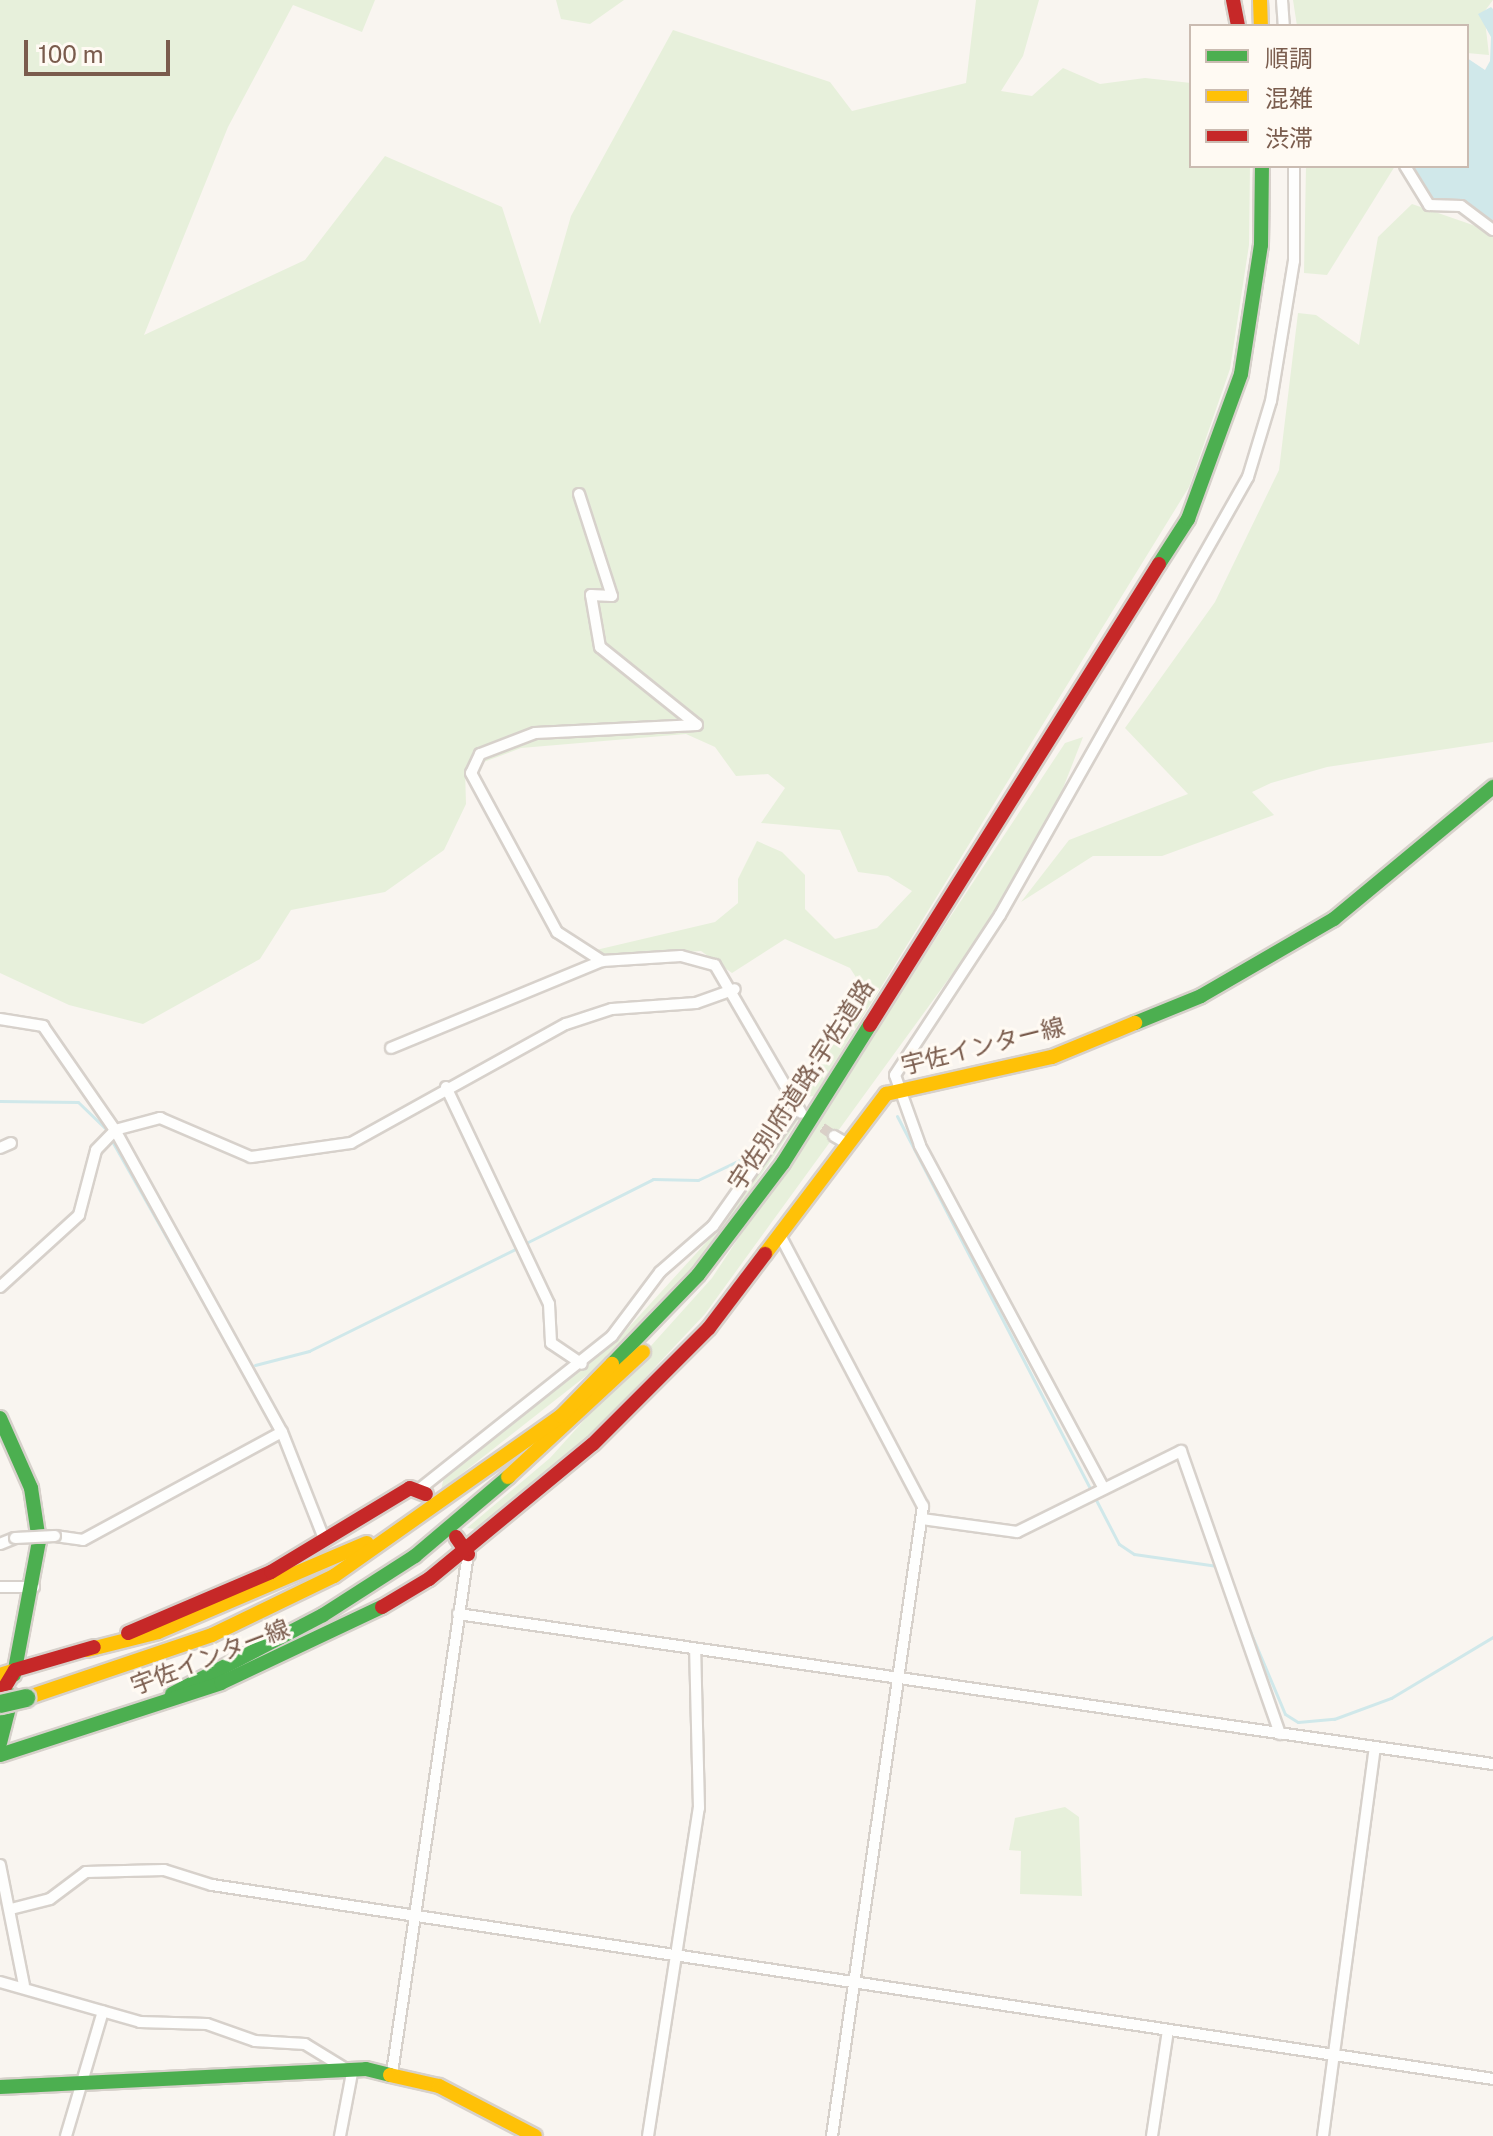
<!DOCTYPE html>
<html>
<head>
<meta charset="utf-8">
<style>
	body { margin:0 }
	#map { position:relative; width:1493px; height:2136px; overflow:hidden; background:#f9f5f0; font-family:"Public Sans","Noto Sans JP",sans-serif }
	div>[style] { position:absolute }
	.green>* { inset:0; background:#e7f0db }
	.water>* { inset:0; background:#d0e8ea }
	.stream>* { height:3px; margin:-1.5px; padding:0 1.5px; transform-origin:1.5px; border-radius:1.5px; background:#d0e8ea }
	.street-tunnel>* { height:10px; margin-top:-5px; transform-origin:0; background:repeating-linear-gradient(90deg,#d9cfc7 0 10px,transparent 0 15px) }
	.roads { filter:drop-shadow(2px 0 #d7d1cb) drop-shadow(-2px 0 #d7d1cb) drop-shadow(0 2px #d7d1cb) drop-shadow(0 -2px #d7d1cb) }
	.street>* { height:10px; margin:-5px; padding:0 5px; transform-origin:5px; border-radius:5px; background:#fefefd }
	.fast>* { height:14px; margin:-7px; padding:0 7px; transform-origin:7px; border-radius:7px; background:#4caf50 }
	.slow>* { height:14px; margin:-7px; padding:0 7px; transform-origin:7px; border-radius:7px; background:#ffc107 }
	.jam>* { height:14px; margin:-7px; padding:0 7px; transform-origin:7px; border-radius:7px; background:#c62828 }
	.bridges { filter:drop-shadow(2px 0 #d7d1cb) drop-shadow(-2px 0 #d7d1cb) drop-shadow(0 2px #d7d1cb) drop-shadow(0 -2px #d7d1cb) }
	.street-bridge>* { height:10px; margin:-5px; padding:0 5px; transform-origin:5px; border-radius:5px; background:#fefefd }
	.fast-bridge>* { height:18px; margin:-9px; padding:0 9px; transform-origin:9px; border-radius:9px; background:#4caf50 }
	span { translate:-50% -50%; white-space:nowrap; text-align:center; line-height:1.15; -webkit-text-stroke:6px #fffaf3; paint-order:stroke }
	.street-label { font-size:24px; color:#7a5c4d }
	.legend { position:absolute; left:1189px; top:24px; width:280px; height:144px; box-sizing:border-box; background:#fffaf3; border:2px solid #cabbb1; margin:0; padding:10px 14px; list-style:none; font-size:24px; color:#7a5c4d }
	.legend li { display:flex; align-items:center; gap:16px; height:40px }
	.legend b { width:40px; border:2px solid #cabbb1 }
	.scale { position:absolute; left:24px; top:40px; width:146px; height:36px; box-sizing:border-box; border:4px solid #7a5c4d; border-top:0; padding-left:10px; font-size:24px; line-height:28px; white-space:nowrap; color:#7a5c4d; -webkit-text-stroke:6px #fffaf3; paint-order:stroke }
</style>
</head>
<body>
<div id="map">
	<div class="green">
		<div style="clip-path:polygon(0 0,375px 0,362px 32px,293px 5px,228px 127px,144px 335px,305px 260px,385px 156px,502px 207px,540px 324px,571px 216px,673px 30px,830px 82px,852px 111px,966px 83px,976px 0,1039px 0,1023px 56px,1001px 91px,1032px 96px,1063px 68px,1100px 84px,1145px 78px,1191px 83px,1191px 166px,1250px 166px,1249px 245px,1230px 369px,1189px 487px,814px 1096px,804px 1097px,804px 1084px,853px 1004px,859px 982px,850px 968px,785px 939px,732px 973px,701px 951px,612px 957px,596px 950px,715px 922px,738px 903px,738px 879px,757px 841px,782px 852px,805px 875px,805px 909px,835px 939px,877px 928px,912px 891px,888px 876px,858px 872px,840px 830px,761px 823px,785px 788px,768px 774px,736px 776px,715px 747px,686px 734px,521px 748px,465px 769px,466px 804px,444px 850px,385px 892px,291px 910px,260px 959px,143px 1024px,69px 1005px,0 973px)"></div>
		<div style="clip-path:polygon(556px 0,624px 0,590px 24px,561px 19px)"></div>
		<div style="clip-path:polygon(1293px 0,1493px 0,1484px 12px,1489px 55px,1467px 53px,1467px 26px,1297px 26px)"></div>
		<div style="clip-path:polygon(1306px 166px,1395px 166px,1327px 275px,1304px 273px)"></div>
		<div style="clip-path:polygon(1412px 204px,1493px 232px,1493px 742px,1327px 767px,1271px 783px,1252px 792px,1274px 815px,1162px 856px,1093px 856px,1021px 902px,1069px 840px,1188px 794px,1125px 728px,1215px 602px,1279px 470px,1298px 313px,1316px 315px,1359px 345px,1378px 237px)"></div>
		<div style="clip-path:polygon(1083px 737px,1035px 860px,705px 1314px,595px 1431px,482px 1530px,467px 1528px,550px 1458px,712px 1278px,1065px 743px)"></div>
		<div style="clip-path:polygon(790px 1118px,799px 1119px,711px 1248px,619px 1350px,441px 1490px,444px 1477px,620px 1337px,712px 1236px)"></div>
		<div style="clip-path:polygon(1065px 1807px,1079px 1817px,1082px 1896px,1020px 1894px,1021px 1851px,1009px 1850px,1015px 1818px)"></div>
	</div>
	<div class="water">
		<div style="clip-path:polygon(1491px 7px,1493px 9px,1493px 224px,1459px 201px,1429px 200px,1411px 166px,1467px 166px,1467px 58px,1485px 70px,1490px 61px,1491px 37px,1478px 14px)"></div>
	</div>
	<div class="stream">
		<div style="left:797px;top:1088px;width:36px;rotate:-58deg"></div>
		<div style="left:0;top:1101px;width:78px;rotate:0.7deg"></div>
		<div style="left:78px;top:1102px;width:37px;rotate:44deg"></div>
		<div style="left:897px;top:1116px;width:482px;rotate:62.6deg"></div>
		<div style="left:1119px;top:1544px;width:18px;rotate:34deg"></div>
		<div style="left:1134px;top:1554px;width:84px;rotate:8.2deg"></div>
		<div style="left:112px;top:1141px;width:252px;rotate:60.5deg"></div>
		<div style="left:528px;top:1242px;width:140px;rotate:-26.7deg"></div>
		<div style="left:653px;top:1179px;width:45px;rotate:1.3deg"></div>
		<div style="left:698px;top:1180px;width:53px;rotate:-25.6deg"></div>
		<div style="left:746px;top:1157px;width:63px;rotate:-56.1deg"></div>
		<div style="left:255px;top:1365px;width:56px;rotate:-14.5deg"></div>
		<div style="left:309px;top:1351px;width:232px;rotate:-26.3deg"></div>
		<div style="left:1244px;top:1617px;width:105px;rotate:67.1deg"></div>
		<div style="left:1285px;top:1714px;width:15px;rotate:32deg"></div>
		<div style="left:1298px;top:1722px;width:36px;rotate:-5deg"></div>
		<div style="left:1334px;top:1719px;width:61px;rotate:-20.2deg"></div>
		<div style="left:1391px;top:1698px;width:119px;rotate:-30.9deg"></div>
	</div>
	<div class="street-tunnel">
		<div style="left:810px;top:1119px;width:29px;rotate:35deg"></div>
	</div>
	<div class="roads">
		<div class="street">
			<div style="left:1282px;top:0;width:26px;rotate:86deg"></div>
			<div style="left:1405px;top:166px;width:46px;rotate:58.4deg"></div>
			<div style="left:1429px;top:205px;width:32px;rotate:2deg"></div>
			<div style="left:1461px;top:206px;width:40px;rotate:37deg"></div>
			<div style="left:579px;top:494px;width:107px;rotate:72.1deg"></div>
			<div style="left:612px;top:596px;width:21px;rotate:-177deg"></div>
			<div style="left:591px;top:595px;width:53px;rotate:80.2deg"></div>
			<div style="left:600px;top:647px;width:124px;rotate:38.8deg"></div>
			<div style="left:697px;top:725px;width:162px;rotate:177.2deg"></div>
			<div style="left:535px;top:733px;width:59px;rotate:159.1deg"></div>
			<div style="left:480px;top:754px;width:21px;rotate:115deg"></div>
			<div style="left:471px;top:773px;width:181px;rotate:61.6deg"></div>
			<div style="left:557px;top:932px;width:54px;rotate:32.8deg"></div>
			<div style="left:602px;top:961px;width:79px;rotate:-3.6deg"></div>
			<div style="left:681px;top:956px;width:35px;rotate:15deg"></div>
			<div style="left:715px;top:965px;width:171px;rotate:59.8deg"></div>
			<div style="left:0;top:1019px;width:44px;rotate:9.2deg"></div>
			<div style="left:43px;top:1026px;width:126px;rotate:55.3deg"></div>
			<div style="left:115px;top:1130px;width:345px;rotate:61.1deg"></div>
			<div style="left:282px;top:1432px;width:117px;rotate:68.5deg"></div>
			<div style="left:391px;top:1048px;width:228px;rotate:-22.4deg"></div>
			<div style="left:446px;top:1087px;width:240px;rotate:64.6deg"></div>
			<div style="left:549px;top:1304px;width:39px;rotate:87deg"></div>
			<div style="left:551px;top:1343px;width:37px;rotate:34deg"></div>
			<div style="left:834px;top:1136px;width:16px;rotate:30deg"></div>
			<div style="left:0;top:1148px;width:12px;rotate:-24deg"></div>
			<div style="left:782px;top:1239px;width:302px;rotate:62.2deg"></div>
			<div style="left:923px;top:1506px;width:637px;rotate:98.22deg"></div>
			<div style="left:0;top:1287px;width:107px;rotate:-42.3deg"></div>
			<div style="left:79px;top:1215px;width:67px;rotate:-75.3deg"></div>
			<div style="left:96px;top:1150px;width:28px;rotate:-46deg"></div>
			<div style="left:115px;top:1130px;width:47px;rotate:-14.9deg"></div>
			<div style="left:160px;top:1118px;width:99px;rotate:23.2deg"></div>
			<div style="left:251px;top:1157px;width:101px;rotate:-8deg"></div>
			<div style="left:351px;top:1143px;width:246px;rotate:-29deg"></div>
			<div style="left:566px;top:1024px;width:48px;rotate:-18.1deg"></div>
			<div style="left:612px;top:1009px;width:84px;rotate:-4.1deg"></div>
			<div style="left:696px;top:1003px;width:41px;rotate:-19.7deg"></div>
			<div style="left:1103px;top:1487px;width:388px;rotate:-118.2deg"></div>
			<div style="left:920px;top:1145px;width:74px;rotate:-109.7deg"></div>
			<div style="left:895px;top:1075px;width:191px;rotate:-56.7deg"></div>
			<div style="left:1000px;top:915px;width:503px;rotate:-60.48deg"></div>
			<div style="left:1248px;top:477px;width:79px;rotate:-73.2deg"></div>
			<div style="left:1271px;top:401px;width:142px;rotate:-80.7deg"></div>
			<div style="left:1294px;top:261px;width:95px;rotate:-90deg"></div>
			<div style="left:421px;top:1488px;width:244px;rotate:-38.5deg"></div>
			<div style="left:612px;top:1336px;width:80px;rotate:-53.1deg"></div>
			<div style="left:660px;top:1272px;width:70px;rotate:-41deg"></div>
			<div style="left:713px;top:1226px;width:146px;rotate:-54.8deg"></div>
			<div style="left:922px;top:1519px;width:96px;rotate:7.8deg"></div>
			<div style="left:1017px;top:1532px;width:183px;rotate:-26.3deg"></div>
			<div style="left:1181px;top:1451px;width:300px;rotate:70.7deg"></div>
			<div style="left:55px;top:1536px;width:28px;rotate:8deg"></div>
			<div style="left:83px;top:1540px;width:226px;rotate:-28.5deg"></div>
			<div style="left:0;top:1544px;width:16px;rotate:-22deg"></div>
			<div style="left:0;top:1587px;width:34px"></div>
			<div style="left:458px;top:1614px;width:1046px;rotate:8.25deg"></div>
			<div style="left:0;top:1865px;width:122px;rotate:78.7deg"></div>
			<div style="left:11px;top:1909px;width:40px;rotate:-14.4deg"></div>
			<div style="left:50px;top:1899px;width:45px;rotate:-36.9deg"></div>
			<div style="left:86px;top:1872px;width:78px;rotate:-1.5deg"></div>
			<div style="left:164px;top:1870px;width:50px;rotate:17.4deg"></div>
			<div style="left:212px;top:1885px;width:1296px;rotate:8.61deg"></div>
			<div style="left:0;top:1982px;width:146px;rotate:15.9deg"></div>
			<div style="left:140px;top:2022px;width:67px;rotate:1.7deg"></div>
			<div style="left:207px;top:2024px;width:51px;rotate:19.5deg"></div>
			<div style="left:255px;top:2041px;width:50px;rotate:3.4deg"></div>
			<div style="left:305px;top:2044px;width:46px;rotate:31.6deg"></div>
			<div style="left:392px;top:2073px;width:525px;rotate:-81.67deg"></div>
			<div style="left:66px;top:2136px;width:130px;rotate:-73.5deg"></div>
			<div style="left:340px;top:2136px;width:69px;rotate:-79.2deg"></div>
			<div style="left:648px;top:2136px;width:332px;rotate:-81.2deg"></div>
			<div style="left:699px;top:1808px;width:159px;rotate:-91.4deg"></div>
			<div style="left:1152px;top:2136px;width:107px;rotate:-81.4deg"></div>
			<div style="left:1323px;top:2136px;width:391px;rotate:-82.4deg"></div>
		</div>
		<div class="fast">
			<div style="left:1159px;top:564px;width:54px;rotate:-57.2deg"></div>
			<div style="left:1188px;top:519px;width:154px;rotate:-69.9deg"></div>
			<div style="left:1241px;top:374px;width:131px;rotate:-81.2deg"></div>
			<div style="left:1261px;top:245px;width:79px;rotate:-89.3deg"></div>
			<div style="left:1135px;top:1023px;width:71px;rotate:-22.2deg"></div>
			<div style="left:1201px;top:996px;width:154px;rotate:-30.1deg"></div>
			<div style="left:1334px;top:919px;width:207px;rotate:-39.7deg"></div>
			<div style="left:612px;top:1364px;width:124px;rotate:-46deg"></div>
			<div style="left:698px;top:1275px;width:141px;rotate:-52.8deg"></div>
			<div style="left:783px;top:1163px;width:163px;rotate:-57.8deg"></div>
			<div style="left:0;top:1418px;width:77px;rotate:66.1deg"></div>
			<div style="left:31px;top:1488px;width:54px;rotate:81.4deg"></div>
			<div style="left:39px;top:1541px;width:136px;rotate:100.6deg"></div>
			<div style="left:172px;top:1694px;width:170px;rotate:-27.6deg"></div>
			<div style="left:323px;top:1615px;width:109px;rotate:-32.7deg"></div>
			<div style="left:415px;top:1556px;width:122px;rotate:-40.3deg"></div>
			<div style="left:0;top:1743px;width:49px;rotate:-75.7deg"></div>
			<div style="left:0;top:1755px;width:232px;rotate:-18deg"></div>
			<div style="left:221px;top:1683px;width:178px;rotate:-25.3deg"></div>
			<div style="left:0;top:2087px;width:366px;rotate:-2.8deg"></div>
			<div style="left:366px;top:2069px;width:25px;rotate:14deg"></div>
		</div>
		<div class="slow">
			<div style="left:1260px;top:0;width:26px;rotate:88deg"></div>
			<div style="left:765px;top:1254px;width:201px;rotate:-52.9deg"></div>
			<div style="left:886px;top:1094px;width:170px;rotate:-12.6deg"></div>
			<div style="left:1052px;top:1057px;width:90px;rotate:-22.3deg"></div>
			<div style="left:508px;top:1477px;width:184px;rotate:-42.8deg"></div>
			<div style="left:87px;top:1650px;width:73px;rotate:-14.2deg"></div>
			<div style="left:158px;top:1632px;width:227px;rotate:-23.1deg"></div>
			<div style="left:0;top:1675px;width:16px;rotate:-18deg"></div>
			<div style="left:26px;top:1698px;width:196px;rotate:-18.7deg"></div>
			<div style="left:212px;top:1635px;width:136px;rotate:-25.8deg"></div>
			<div style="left:334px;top:1576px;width:278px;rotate:-35.2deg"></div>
			<div style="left:561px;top:1416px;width:73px;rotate:-45.6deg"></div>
			<div style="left:390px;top:2075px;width:50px;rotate:12.7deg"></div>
			<div style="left:439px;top:2086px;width:108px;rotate:27.5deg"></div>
		</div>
		<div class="jam">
			<div style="left:1233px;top:0;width:26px;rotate:79deg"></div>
			<div style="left:870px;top:1025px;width:544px;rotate:-57.92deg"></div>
			<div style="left:456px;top:1537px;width:21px;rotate:55deg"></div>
			<div style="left:382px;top:1607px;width:55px;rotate:-30.8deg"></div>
			<div style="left:429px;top:1579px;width:212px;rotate:-39.5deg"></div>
			<div style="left:593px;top:1444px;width:164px;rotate:-45deg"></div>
			<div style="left:709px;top:1328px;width:93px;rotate:-52.9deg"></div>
			<div style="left:128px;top:1633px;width:155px;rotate:-23.1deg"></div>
			<div style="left:271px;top:1572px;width:162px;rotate:-31.1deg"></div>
			<div style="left:410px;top:1488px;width:17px;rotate:21deg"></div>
			<div style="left:0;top:1695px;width:29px;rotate:-59deg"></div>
			<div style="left:15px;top:1670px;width:82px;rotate:-16.2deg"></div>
		</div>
	</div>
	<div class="bridges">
		<div class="street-bridge">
			<div style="left:15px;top:1538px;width:40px;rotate:-2.9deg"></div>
		</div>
		<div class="fast-bridge">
			<div style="left:0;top:1704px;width:27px;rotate:-13deg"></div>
		</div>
	</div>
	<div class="street-label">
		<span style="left:983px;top:1046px;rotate:-14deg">宇佐インター線</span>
		<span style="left:801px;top:1085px;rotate:-57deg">宇佐別府道路;宇佐道路</span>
		<span style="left:210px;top:1657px;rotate:-21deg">宇佐インター線</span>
	</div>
	<ul class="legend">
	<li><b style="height:10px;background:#4caf50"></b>順調</li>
	<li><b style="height:10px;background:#ffc107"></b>混雑</li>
	<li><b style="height:10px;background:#c62828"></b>渋滞</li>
	</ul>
	<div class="scale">100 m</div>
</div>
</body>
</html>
